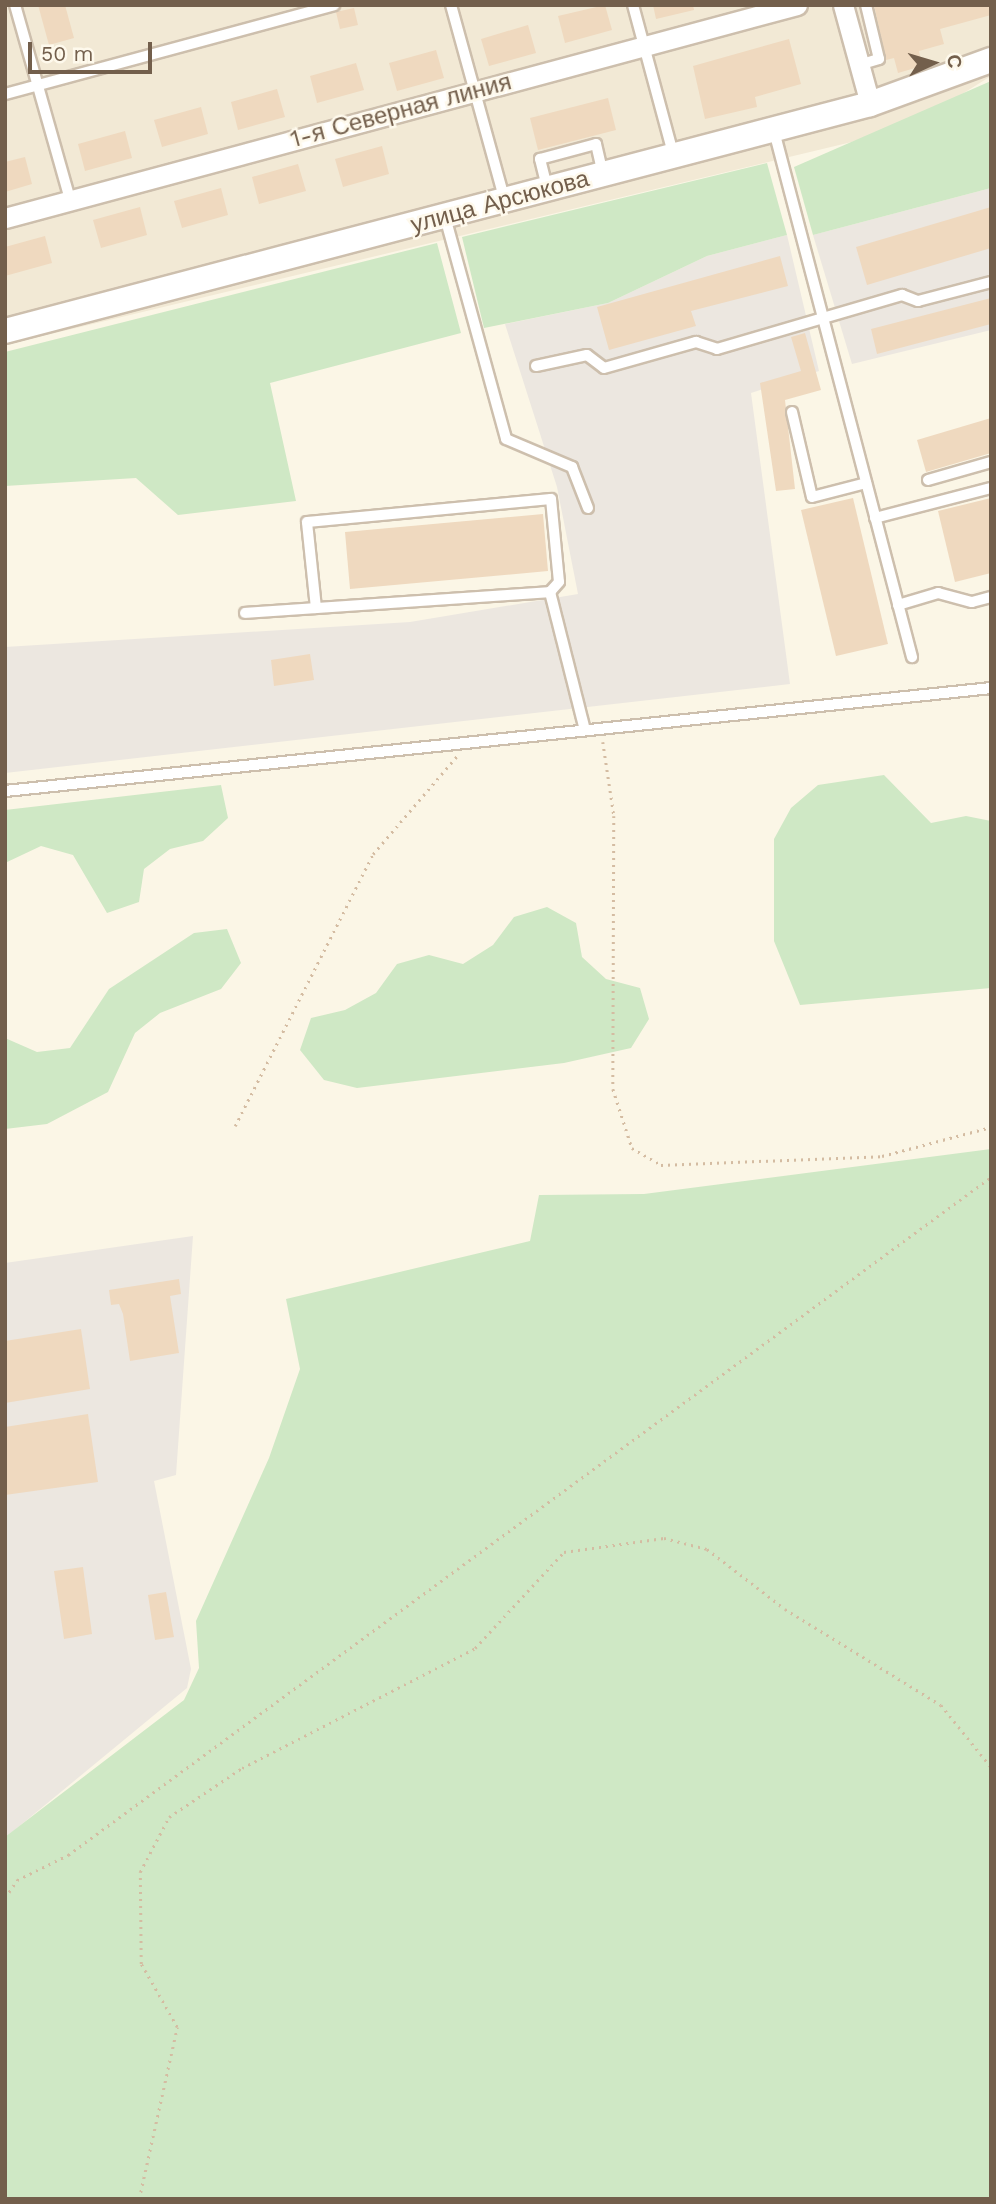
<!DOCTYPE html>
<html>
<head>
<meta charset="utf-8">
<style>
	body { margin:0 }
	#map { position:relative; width:996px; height:2204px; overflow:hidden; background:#fbf6e6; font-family:"Work Sans",sans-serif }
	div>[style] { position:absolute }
	.residential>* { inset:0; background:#f2e9d5 }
	.industrial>* { inset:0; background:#ece7e0 }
	.green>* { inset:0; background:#cfe8c5 }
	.building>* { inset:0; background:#efd9bf }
	.path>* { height:2.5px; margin-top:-1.25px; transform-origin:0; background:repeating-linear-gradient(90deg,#d4bca2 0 2px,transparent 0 7px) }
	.roads { filter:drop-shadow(2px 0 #cdbfad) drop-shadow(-2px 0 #cdbfad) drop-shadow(0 2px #cdbfad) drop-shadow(0 -2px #cdbfad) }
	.service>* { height:10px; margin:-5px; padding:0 5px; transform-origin:5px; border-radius:5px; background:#fff }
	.minor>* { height:19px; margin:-9.5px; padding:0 9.5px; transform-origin:9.5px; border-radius:9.5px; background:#fff }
	.tertiary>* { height:24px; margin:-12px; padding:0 12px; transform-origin:12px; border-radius:12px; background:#fff }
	span { translate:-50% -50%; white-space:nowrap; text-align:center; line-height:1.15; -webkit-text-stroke:5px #fef9ec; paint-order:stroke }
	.street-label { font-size:24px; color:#735f4c }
	.frame { position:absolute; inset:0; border:7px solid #735f4c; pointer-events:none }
	.north { position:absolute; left:898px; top:28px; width:70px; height:70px; -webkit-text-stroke:5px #fef9ec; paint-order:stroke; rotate:86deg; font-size:19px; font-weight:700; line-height:28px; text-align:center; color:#735f4c }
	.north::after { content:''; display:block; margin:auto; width:24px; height:32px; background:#735f4c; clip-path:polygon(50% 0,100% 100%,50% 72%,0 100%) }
	.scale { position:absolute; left:28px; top:42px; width:124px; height:32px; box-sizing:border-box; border:4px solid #735f4c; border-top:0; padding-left:9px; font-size:21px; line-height:24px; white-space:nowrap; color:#735f4c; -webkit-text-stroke:5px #fef9ec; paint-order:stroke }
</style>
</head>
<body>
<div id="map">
	<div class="residential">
		<div style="clip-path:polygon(5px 5px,991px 5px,991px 76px,906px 129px,5px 345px)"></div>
	</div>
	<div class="industrial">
		<div style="clip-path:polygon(991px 188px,991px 330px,852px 364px,813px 235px)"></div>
		<div style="clip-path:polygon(787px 235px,819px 371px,751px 393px,790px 684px,5px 773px,5px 647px,410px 622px,578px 594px,557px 487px,505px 324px,608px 303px,707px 256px)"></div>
		<div style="clip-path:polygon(193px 1236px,176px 1475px,154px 1481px,191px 1669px,187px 1688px,5px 1838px,5px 1263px)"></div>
	</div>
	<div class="green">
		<div style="clip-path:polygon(991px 81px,991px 188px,813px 235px,794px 167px)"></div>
		<div style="clip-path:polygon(767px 163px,787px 235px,707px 256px,608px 303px,484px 328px,462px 237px)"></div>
		<div style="clip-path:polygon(437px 243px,461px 333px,270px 383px,296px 501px,178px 515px,136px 478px,5px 486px,5px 352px)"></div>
		<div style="clip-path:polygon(884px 775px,931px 823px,966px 816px,991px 821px,991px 988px,800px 1005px,774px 941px,774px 839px,791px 808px,818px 785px)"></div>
		<div style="clip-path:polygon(221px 785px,228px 818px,203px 841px,170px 849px,144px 869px,139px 902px,107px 913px,73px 855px,41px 846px,5px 863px,5px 810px)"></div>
		<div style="clip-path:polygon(547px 907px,576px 923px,582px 957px,606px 979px,640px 988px,649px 1019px,631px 1048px,564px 1063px,357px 1088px,324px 1080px,300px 1050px,311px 1018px,345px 1010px,376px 993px,397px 964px,429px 955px,463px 964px,493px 945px,514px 917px)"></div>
		<div style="clip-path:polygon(227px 929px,241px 963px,221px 989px,160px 1013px,135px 1033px,108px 1092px,47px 1124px,5px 1129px,5px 1038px,37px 1052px,70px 1048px,109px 989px,194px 933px)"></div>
		<div style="clip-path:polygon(991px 1149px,991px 2199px,5px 2199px,5px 1837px,184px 1700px,199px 1668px,196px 1621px,269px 1458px,300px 1369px,286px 1299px,530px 1241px,539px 1195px,644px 1194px)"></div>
	</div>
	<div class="building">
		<div style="clip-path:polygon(38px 5px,65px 5px,74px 38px,49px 45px)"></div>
		<div style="clip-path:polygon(605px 5px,612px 30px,565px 43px,558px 16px)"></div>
		<div style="clip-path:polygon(653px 5px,693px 5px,694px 10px,656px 19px)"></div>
		<div style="clip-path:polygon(874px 5px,991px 5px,991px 15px,940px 29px,944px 44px,919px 51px,922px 66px,898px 73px,894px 58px,886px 60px)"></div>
		<div style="clip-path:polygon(354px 8px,358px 25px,340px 29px,336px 12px)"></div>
		<div style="clip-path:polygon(528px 25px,536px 53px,489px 66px,481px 39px)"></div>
		<div style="clip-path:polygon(789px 39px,801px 84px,755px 97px,757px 107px,705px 119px,693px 66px)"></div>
		<div style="clip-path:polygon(436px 50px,444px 78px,397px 91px,389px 63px)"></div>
		<div style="clip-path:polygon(356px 63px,364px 90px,317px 103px,310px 76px)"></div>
		<div style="clip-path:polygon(277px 89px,285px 117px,238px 130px,231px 102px)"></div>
		<div style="clip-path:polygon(608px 98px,616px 130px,538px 150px,530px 118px)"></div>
		<div style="clip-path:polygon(201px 107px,208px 134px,162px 147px,154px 120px)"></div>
		<div style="clip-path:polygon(125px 131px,132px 158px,85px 171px,78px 144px)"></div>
		<div style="clip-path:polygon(382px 146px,389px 174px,343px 187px,335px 159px)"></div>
		<div style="clip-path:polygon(25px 157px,32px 184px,5px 192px,5px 162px)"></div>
		<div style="clip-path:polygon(298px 164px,306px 191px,259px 204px,252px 177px)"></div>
		<div style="clip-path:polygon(221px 188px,228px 215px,182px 228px,174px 201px)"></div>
		<div style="clip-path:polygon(140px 207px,147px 235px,101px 248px,93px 220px)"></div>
		<div style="clip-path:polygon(991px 207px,991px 248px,867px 285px,856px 247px)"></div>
		<div style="clip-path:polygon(45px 236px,52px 263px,5px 276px,5px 247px)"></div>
		<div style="clip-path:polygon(780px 256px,788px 286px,691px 311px,696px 326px,609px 350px,597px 307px)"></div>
		<div style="clip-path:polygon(991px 298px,991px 324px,877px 354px,871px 329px)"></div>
		<div style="clip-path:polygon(805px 333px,821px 390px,785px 400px,795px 489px,776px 491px,760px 383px,801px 371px,791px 337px)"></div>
		<div style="clip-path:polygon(991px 418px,991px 453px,926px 472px,917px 440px)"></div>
		<div style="clip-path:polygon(853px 498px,888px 644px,836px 656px,801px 510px)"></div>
		<div style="clip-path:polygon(991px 498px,991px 573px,955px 582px,938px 511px)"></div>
		<div style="clip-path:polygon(543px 514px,548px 571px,350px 589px,345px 532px)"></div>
		<div style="clip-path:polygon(310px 654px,314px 680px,274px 686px,271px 660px)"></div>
		<div style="clip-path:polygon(179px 1279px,181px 1294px,170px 1296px,179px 1353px,130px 1361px,123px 1314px,119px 1304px,111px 1305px,109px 1290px)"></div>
		<div style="clip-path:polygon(81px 1329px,90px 1389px,5px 1403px,5px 1341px)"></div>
		<div style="clip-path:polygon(88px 1414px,98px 1482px,5px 1495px,5px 1427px)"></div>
		<div style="clip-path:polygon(83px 1567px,92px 1634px,64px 1639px,54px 1571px)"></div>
		<div style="clip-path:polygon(166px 1592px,174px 1637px,155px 1640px,148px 1595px)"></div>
	</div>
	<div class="path">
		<div style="left:603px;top:742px;width:75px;rotate:81.5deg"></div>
		<div style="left:614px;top:816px;width:273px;rotate:90.2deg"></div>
		<div style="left:613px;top:1089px;width:62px;rotate:72.1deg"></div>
		<div style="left:632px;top:1148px;width:34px;rotate:30deg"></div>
		<div style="left:661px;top:1165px;width:221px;rotate:-2.3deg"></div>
		<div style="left:882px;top:1156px;width:113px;rotate:-14.9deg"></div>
		<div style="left:235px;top:1126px;width:305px;rotate:-63.1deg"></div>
		<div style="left:373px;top:854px;width:129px;rotate:-49.4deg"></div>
		<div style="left:5px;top:1898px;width:22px;rotate:-56deg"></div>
		<div style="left:17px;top:1880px;width:57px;rotate:-26.1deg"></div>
		<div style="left:68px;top:1855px;width:1145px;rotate:-36.3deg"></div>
		<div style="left:139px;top:2199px;width:176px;rotate:-77.5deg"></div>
		<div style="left:177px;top:2027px;width:73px;rotate:-119.7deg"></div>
		<div style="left:141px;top:1964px;width:92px;rotate:-90.6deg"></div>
		<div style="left:140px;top:1872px;width:62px;rotate:-62.2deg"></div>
		<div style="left:169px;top:1817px;width:88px;rotate:-33.9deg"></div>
		<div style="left:242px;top:1768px;width:262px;rotate:-27.2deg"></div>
		<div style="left:475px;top:1648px;width:131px;rotate:-47.2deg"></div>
		<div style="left:564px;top:1552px;width:101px;rotate:-8deg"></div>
		<div style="left:664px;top:1538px;width:44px;rotate:14.3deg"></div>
		<div style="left:707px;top:1549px;width:98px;rotate:37.6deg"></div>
		<div style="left:785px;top:1609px;width:183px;rotate:31.6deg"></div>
		<div style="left:941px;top:1705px;width:80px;rotate:51.1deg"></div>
	</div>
	<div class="roads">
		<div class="service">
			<div style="left:15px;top:5px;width:203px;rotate:74.2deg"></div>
			<div style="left:451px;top:5px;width:203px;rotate:74.6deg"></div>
			<div style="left:633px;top:5px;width:153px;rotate:74.9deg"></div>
			<div style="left:859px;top:65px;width:21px;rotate:-17deg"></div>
			<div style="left:879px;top:59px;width:56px;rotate:-103.5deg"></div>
			<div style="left:5px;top:94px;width:341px;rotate:-15.1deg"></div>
			<div style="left:774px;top:131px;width:544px;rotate:75.3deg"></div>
			<div style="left:547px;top:187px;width:29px;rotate:-104deg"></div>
			<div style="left:540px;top:159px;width:58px;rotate:-15deg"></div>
			<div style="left:596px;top:144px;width:32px;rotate:77deg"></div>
			<div style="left:445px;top:217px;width:230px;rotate:74.6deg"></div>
			<div style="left:506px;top:439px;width:72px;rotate:23deg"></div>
			<div style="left:572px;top:467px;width:44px;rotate:68.7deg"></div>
			<div style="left:536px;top:366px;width:52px;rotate:-12.2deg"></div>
			<div style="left:587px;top:355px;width:21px;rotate:37deg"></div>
			<div style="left:604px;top:368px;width:96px;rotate:-15.8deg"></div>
			<div style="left:696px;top:342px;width:22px;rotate:18deg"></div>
			<div style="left:717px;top:349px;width:193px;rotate:-16.3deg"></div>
			<div style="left:902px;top:295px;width:17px;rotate:21deg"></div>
			<div style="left:918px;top:301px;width:75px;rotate:-14.6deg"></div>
			<div style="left:792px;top:412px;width:87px;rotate:76.8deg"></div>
			<div style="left:812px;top:497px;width:56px;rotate:-14.5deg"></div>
			<div style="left:928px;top:480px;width:66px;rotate:-15.9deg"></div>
			<div style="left:875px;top:518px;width:120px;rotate:-14.5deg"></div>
			<div style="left:898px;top:605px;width:42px;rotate:-16.7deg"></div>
			<div style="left:938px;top:593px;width:35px;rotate:15deg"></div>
			<div style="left:972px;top:602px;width:20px;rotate:-15deg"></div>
			<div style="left:316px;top:608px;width:86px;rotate:-96deg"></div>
			<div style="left:307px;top:522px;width:245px;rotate:-5.4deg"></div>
			<div style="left:551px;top:499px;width:83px;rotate:84.5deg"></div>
			<div style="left:559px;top:582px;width:13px;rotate:132deg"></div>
			<div style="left:245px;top:613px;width:306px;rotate:-3.9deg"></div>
			<div style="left:550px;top:592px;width:142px;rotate:75.8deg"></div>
			<div style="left:5px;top:791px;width:991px;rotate:-5.96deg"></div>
		</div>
		<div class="minor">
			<div style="left:843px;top:5px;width:103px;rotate:74.7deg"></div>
			<div style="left:5px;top:218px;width:820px;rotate:-15.05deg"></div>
		</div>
		<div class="tertiary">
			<div style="left:5px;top:331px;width:894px;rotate:-14.7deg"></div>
			<div style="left:870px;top:104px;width:129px;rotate:-20deg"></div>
		</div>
	</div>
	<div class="street-label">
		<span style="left:401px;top:111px;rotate:-15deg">1-я Северная линия</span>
		<span style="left:500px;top:202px;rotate:-15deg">улица Арсюкова</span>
	</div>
	<div class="frame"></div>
	<div class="north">С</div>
	<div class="scale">50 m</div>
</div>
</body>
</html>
